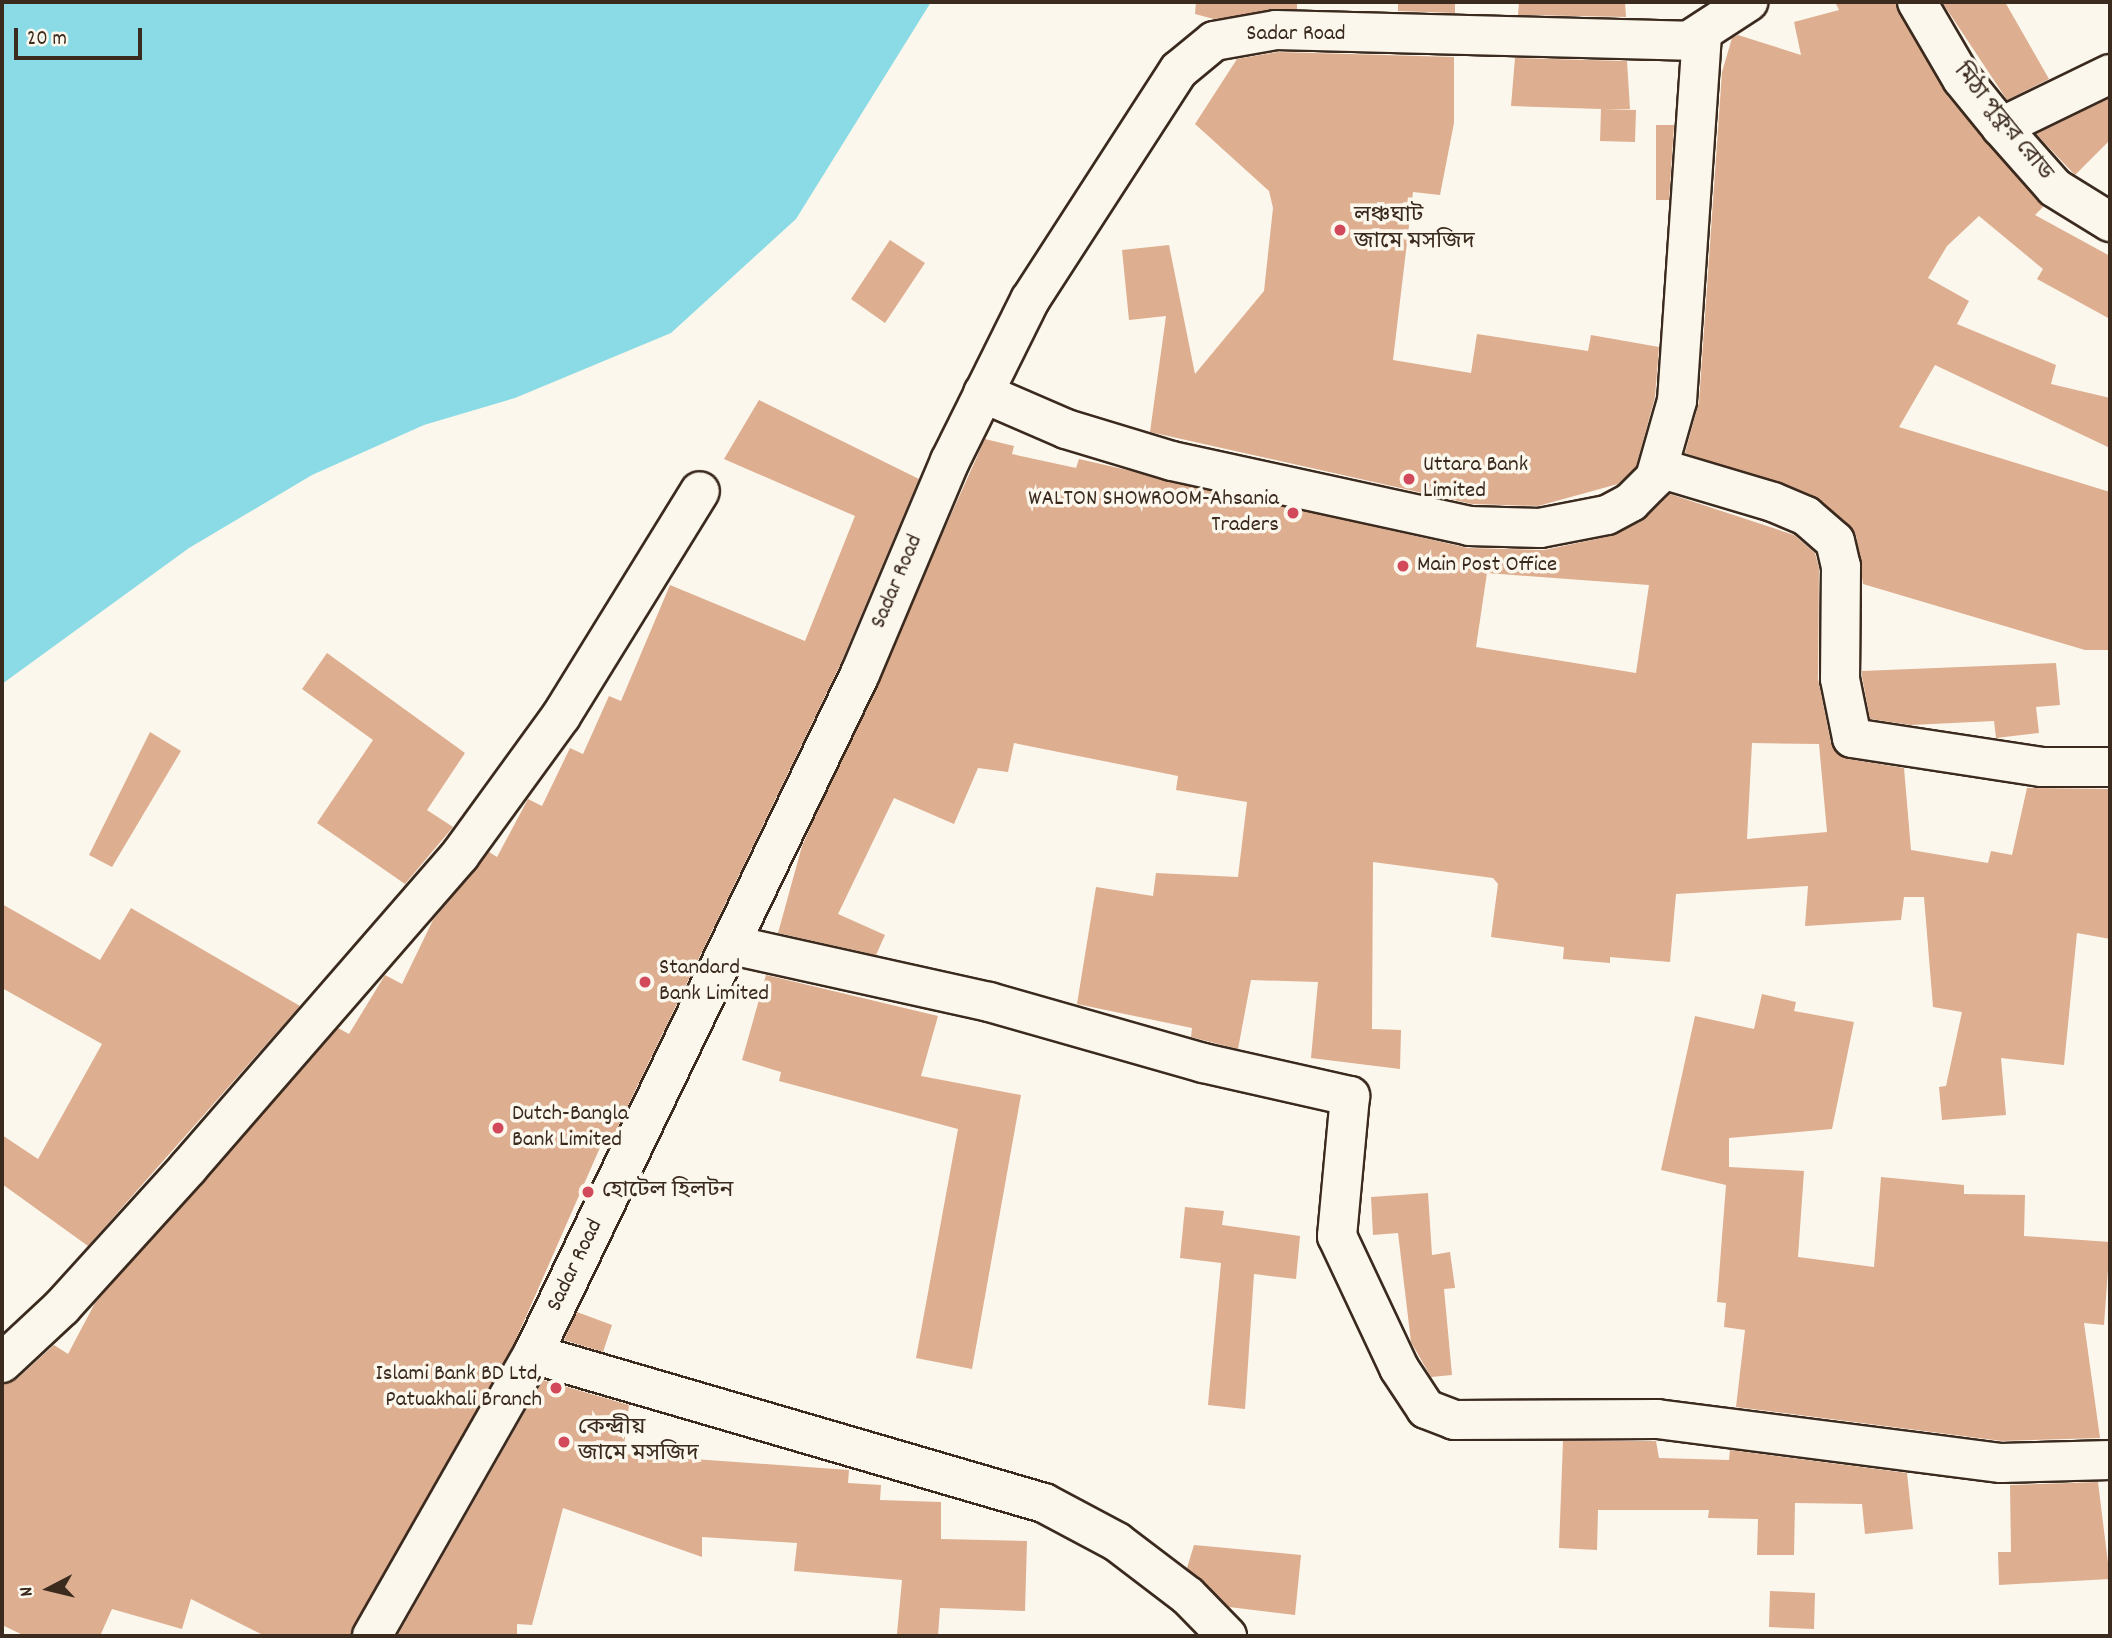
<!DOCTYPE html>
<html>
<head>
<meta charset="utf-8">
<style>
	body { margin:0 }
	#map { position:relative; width:2112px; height:1638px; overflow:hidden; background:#fbf7ec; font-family:Dekko,"Noto Sans Bengali",sans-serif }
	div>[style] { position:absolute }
	.water>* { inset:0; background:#8adbe5 }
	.building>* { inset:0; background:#deae90 }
	.roads { filter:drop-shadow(2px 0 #3b2a1e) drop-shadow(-2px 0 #3b2a1e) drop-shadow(0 2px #3b2a1e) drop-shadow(0 -2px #3b2a1e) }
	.minor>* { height:38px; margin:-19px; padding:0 19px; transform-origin:19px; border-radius:19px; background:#fbf7ec }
	.tertiary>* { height:38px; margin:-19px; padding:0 19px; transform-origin:19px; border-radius:19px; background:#fbf7ec }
	.dots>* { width:19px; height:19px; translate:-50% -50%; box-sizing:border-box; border:4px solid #fbf7ec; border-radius:50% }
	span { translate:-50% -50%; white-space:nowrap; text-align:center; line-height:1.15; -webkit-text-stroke:7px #fbf7ec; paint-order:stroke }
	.street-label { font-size:23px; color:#3b2a1e }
	.poi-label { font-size:23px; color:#3b2a1e }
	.left { translate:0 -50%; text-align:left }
	.right { translate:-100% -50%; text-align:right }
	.frame { position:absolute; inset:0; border:4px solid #3b2a1e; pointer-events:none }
	.north { position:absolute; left:14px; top:1554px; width:70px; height:70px; -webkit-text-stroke:5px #fbf7ec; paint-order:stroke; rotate:263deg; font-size:19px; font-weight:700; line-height:28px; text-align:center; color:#3b2a1e }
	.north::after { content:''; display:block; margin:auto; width:24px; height:32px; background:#3b2a1e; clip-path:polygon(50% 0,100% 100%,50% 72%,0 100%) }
	.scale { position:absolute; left:14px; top:28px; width:128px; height:32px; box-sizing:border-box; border:4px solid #3b2a1e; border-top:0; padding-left:9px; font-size:21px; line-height:24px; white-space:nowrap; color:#3b2a1e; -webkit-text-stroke:5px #fbf7ec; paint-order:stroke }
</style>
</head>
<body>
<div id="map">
	<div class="water">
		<div style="clip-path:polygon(2px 2px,931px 2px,796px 219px,671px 333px,515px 398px,424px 425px,312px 475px,189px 548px,2px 684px)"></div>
	</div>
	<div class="building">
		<div style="clip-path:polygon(1196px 2px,1297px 2px,1297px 9px,1214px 19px,1195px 14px)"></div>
		<div style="clip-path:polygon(1398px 2px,1455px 2px,1455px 13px,1398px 11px)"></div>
		<div style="clip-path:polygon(1519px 2px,1625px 2px,1626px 17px,1518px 15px)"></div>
		<div style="clip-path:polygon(1835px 2px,1895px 2px,1945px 93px,2043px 207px,2035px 215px,2110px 256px,2110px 319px,2037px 279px,2043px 269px,1979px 216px,1947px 246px,1928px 278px,1969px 301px,1957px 324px,2056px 365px,2051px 384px,2110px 398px,2110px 448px,1935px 365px,1899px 427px,2110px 492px,2110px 650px,2085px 650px,1863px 584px,1856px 535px,1820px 499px,1685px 453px,1699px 402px,1722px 72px,1732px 38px,1738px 35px,1801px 55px,1794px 22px,1839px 10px)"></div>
		<div style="clip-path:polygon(1942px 2px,2005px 2px,2049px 79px,2007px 100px)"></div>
		<div style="clip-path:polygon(1278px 52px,1454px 57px,1454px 123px,1440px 195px,1413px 192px,1393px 360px,1471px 373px,1477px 334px,1588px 351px,1591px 335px,1659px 347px,1655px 397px,1636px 467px,1618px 484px,1538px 506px,1472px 504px,1150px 432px,1166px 316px,1129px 320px,1122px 250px,1169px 245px,1195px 374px,1264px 291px,1273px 208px,1269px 191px,1195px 124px,1237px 59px)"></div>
		<div style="clip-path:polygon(1515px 58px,1627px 61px,1630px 109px,1604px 109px,1636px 110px,1635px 142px,1600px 141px,1601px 109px,1511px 106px)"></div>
		<div style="clip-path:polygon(2110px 98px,2110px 140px,2075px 175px,2036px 134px)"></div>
		<div style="clip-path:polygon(1656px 125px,1674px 125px,1669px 200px,1656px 200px)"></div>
		<div style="clip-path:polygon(890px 240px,925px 263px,885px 323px,851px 299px)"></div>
		<div style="clip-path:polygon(759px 400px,919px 479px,840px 665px,609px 1145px,602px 1143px,514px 1344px,350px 1636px,265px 1636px,191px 1599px,182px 1629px,112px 1609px,100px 1636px,25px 1636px,2px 1625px,2px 1384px,17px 1379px,54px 1345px,68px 1354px,95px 1303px,338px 1028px,349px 1034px,385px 975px,402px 984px,433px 920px,489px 852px,497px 857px,528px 799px,542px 806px,570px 748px,583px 754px,609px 696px,621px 701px,670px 585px,805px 641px,855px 516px,724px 459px)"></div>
		<div style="clip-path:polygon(evenodd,985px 439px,1014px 446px,1012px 454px,1076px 468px,1079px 459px,1468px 548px,1544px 550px,1611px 536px,1642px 521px,1670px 494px,1794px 535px,1815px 553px,1819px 568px,1818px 679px,1831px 743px,1848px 759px,1904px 768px,1911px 850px,1988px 863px,1991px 851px,2012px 855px,2027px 788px,2110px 789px,2110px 939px,2077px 933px,2064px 1065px,2001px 1058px,2006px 1115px,1942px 1120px,1939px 1087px,1946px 1086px,1962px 1012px,1933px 1007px,1924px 897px,1904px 897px,1901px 920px,1805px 926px,1808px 886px,1676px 894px,1670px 962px,1610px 957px,1610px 963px,1563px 959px,1564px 947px,1491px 937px,1498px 884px,1493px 878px,1373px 862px,1372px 1029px,1401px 1030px,1400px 1069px,1311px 1058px,1318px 982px,1251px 980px,1238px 1049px,1191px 1037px,1192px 1028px,1077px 1004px,1096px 887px,1153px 896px,1156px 873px,1238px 877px,1247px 802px,1176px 790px,1178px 776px,1014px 743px,1008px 772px,978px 768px,954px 824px,894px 798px,838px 914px,885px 935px,876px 955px,778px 933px,802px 846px,985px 439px,1487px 573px,1649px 585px,1636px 673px,1476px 647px,1487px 573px,985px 439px,1752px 743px,1819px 744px,1827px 832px,1747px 839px,1752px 743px)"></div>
		<div style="clip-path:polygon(327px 653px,465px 753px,427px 810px,453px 827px,405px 884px,317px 823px,373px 740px,302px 689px)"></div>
		<div style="clip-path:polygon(2056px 663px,2060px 705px,2036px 707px,2039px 733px,1996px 738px,1994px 721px,1911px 725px,1870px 719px,1862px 677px,1862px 671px)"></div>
		<div style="clip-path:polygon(150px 732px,181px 751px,112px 867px,89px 855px)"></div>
		<div style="clip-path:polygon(2px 904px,100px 960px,131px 908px,300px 1006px,88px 1246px,2px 1184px,2px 1135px,38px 1159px,102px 1044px,2px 988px)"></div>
		<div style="clip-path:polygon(766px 975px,938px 1016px,921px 1076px,1021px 1095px,972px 1369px,916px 1358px,958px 1129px,779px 1081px,781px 1072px,742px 1060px)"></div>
		<div style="clip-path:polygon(1762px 994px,1796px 1002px,1794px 1011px,1854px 1022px,1832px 1129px,1729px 1138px,1729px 1167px,1804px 1171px,1798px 1257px,1874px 1267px,1881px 1177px,1964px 1185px,1964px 1194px,2025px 1195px,2024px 1236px,2110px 1242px,2104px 1325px,2084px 1323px,2100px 1438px,2002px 1441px,1736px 1407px,1745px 1330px,1724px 1327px,1726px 1303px,1717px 1302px,1726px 1185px,1661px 1170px,1695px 1016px,1754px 1029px)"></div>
		<div style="clip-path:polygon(1428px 1193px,1432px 1255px,1450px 1252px,1455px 1288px,1444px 1289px,1452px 1375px,1431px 1377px,1411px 1342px,1398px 1233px,1373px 1235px,1371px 1197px)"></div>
		<div style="clip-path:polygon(1185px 1207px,1224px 1211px,1222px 1225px,1300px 1236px,1296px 1279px,1254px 1274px,1245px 1409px,1208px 1405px,1221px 1263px,1180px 1258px)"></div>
		<div style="clip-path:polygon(577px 1312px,612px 1325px,603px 1352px,564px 1340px)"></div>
		<div style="clip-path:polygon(543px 1380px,629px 1405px,623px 1454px,849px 1470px,848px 1483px,881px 1485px,880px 1500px,941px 1502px,941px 1539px,1027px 1541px,1025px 1611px,940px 1608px,938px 1636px,897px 1634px,902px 1580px,794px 1571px,797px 1543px,702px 1537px,702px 1557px,563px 1508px,532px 1625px,517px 1624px,517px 1636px,397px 1636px)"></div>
		<div style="clip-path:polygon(1563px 1441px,1656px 1441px,1659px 1458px,1729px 1460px,1730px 1450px,1907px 1473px,1913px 1529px,1865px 1534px,1862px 1504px,1795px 1503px,1794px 1555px,1757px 1555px,1758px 1519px,1708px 1518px,1709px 1510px,1598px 1510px,1597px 1550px,1559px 1548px)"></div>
		<div style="clip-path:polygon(2098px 1482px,2110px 1579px,1999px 1585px,1998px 1552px,2011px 1552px,2010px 1485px)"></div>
		<div style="clip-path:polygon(1194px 1545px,1301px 1555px,1295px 1615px,1229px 1607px,1187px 1568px)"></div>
		<div style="clip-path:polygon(1770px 1591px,1815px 1593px,1814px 1629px,1769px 1627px)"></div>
	</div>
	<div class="roads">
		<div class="minor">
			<div style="left:2001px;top:127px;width:121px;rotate:-25.9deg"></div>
			<div style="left:1659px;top:468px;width:119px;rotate:16.6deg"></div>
			<div style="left:1773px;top:502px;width:36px;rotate:23deg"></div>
			<div style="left:1806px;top:516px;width:38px;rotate:41deg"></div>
			<div style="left:1835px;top:541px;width:26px;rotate:77deg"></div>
			<div style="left:1841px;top:566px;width:113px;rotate:90.5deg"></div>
			<div style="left:1840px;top:679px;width:60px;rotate:78.5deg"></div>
			<div style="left:1852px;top:738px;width:191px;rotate:8.7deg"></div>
			<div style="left:2041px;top:767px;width:69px"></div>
			<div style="left:732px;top:945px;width:263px;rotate:12.5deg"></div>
			<div style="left:989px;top:1002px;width:223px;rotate:15.9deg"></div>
			<div style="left:1203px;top:1063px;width:151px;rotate:12.7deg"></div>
			<div style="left:1350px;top:1096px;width:141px;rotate:95.3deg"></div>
			<div style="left:1337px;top:1236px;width:146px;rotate:64.8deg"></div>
			<div style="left:1399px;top:1368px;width:49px;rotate:56.6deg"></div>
			<div style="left:1426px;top:1409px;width:30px;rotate:21deg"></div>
			<div style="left:1454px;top:1420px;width:203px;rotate:-0.3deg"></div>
			<div style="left:1657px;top:1419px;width:347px;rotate:7.3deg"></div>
			<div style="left:2001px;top:1463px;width:109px;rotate:-1.6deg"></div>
			<div style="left:2px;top:1363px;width:82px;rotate:-43deg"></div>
			<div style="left:62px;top:1307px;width:188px;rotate:-47.8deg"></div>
			<div style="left:188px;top:1168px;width:415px;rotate:-49deg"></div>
			<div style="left:460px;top:855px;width:172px;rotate:-54deg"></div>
			<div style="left:561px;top:716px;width:264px;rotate:-58.3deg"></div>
		</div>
		<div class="tertiary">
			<div style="left:1917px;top:2px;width:89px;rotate:59.7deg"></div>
			<div style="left:1962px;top:79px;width:62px;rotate:50.9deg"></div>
			<div style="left:2001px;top:127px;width:81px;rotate:48.5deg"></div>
			<div style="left:2055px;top:188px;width:65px;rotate:31.7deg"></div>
			<div style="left:983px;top:393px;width:90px;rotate:23.4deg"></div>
			<div style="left:1066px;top:429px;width:111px;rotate:16.8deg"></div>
			<div style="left:1172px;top:461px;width:304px;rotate:12.3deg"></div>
			<div style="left:1469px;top:526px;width:71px;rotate:1.6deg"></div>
			<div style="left:1540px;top:528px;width:68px;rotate:-11deg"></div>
			<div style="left:1607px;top:515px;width:27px;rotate:-28deg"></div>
			<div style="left:1631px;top:502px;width:34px;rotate:-45deg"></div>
			<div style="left:1655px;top:478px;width:80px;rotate:-74.1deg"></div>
			<div style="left:1677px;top:401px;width:365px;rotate:-86.1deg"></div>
			<div style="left:533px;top:1354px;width:532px;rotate:16.26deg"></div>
			<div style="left:1044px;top:1503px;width:83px;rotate:28.1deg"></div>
			<div style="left:1117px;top:1542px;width:89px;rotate:37.3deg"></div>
			<div style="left:1188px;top:1596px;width:56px;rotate:45.7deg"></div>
			<div style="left:372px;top:1636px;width:325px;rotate:-60.3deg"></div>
			<div style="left:533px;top:1354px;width:755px;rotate:-64.32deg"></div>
			<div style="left:860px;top:674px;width:231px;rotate:-67.1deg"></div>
			<div style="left:950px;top:461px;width:180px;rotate:-63.6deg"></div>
			<div style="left:1030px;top:300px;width:274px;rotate:-57.1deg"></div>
			<div style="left:1179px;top:70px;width:45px;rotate:-39.6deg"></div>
			<div style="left:1214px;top:41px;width:63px;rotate:-10.1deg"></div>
			<div style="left:1276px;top:30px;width:412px;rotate:1.5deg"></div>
			<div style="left:1688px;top:41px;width:72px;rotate:-33deg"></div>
		</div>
	</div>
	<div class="dots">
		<div style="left:1340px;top:230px;background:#d1495b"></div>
		<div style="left:1409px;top:479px;background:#d1495b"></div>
		<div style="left:1293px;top:513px;background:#d1495b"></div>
		<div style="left:1403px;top:566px;background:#d1495b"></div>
		<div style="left:645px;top:982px;background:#d1495b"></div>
		<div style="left:498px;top:1128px;background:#d1495b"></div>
		<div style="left:588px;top:1192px;background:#d1495b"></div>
		<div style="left:556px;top:1388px;background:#d1495b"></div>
		<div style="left:564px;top:1442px;background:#d1495b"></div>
	</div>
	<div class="street-label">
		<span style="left:1296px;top:35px">Sadar Road</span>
		<span style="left:2002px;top:123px;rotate:51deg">মিঠা পুকুর রোড</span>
		<span style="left:898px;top:582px;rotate:-67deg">Sadar Road</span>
		<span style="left:576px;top:1266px;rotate:-64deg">Sadar Road</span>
	</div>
	<div class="poi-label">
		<span class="left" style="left:1354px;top:230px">লঞ্চঘাট<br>জামে মসজিদ</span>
		<span class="left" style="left:1423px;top:479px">Uttara Bank<br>Limited</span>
		<span class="right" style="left:1279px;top:513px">WALTON SHOWROOM-Ahsania<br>Traders</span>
		<span class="left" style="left:1417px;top:566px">Main Post Office</span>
		<span class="left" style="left:659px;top:982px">Standard<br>Bank Limited</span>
		<span class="left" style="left:512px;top:1128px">Dutch-Bangla<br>Bank Limited</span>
		<span class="left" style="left:602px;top:1192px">হোটেল হিলটন</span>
		<span class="right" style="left:542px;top:1388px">Islami Bank BD Ltd,<br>Patuakhali Branch</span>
		<span class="left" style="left:578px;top:1442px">কেন্দ্রীয়<br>জামে মসজিদ</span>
	</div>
	<div class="frame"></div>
	<div class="north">N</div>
	<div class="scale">20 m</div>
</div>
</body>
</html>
